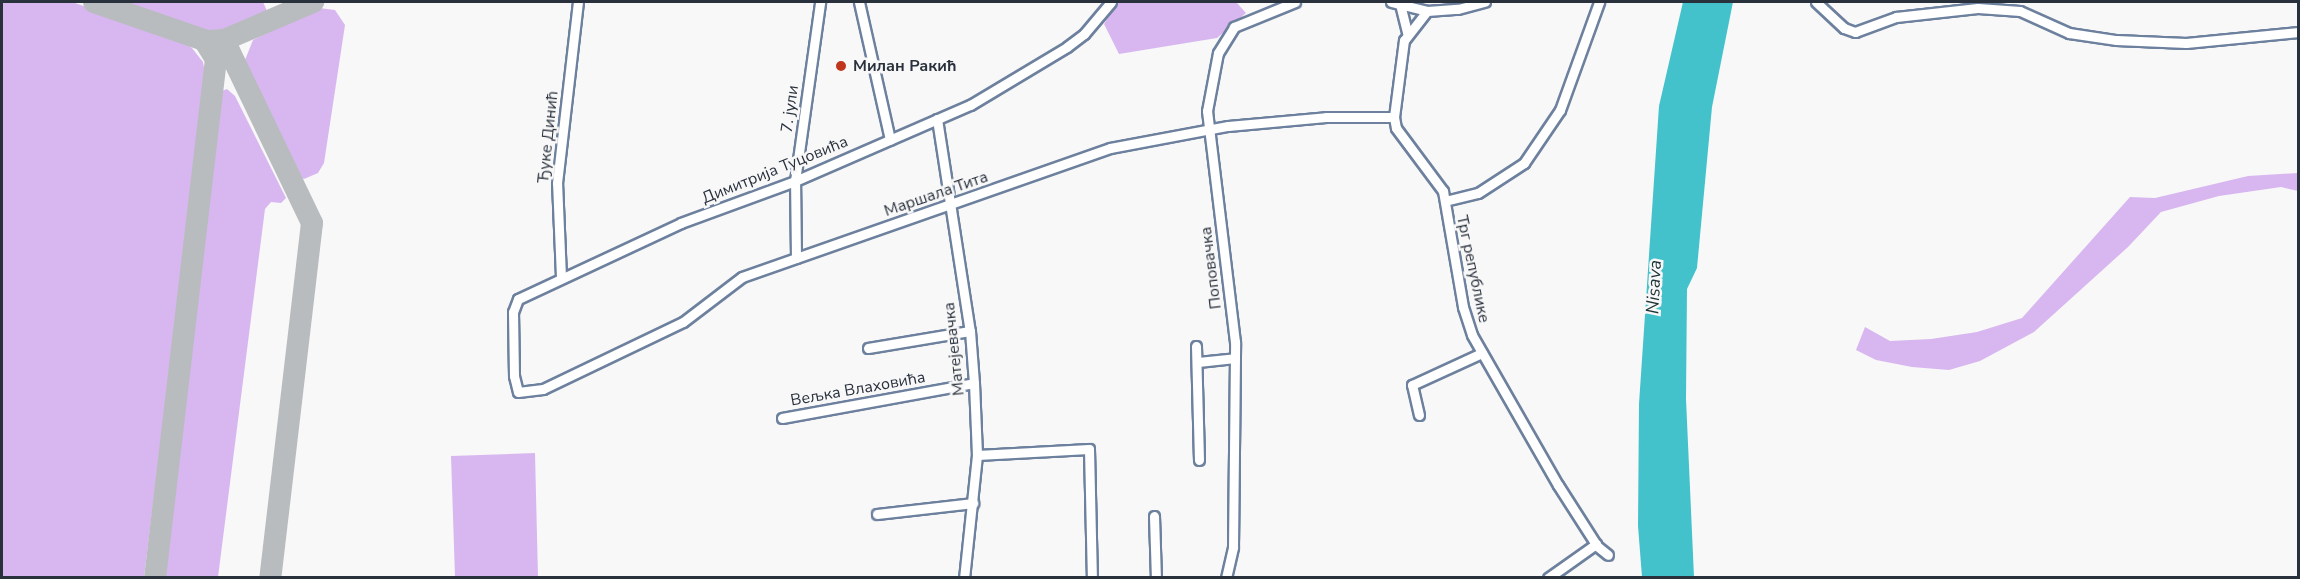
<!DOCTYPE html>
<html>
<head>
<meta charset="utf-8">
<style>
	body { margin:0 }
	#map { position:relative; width:2300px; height:579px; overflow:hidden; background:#f8f8f8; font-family:"Nunito Sans",sans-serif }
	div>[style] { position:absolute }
	.green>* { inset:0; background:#d8b7f0 }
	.water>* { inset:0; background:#43c2cb }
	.taxiway>* { height:22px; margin:-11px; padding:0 11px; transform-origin:11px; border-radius:11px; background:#b9bcbf }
	.roads { filter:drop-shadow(2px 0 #6d819e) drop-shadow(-2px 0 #6d819e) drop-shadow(0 2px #6d819e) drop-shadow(0 -2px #6d819e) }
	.minor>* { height:9px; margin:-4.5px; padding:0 4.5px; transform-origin:4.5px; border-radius:4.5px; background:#fff }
	.dots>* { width:16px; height:16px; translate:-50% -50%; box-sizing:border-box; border:3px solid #f8f8f8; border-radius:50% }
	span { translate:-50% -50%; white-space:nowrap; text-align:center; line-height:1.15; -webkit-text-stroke:5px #f8f8f8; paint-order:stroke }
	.poi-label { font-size:16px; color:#29313d; font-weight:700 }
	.left { translate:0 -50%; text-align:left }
	.street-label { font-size:16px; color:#29313d }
	.water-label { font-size:18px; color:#1e3436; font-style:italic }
	.frame { position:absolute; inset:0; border:3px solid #29313d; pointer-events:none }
</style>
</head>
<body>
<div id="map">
	<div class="green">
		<div style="clip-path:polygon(2px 2px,72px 2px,177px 38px,192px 48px,203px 62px,206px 78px,144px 577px,2px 577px)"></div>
		<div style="clip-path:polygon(120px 2px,263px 2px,268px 13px,230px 29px,209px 31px)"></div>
		<div style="clip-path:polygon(1118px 2px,1236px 2px,1246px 13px,1217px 38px,1119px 54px,1104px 24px)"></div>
		<div style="clip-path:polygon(319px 8px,335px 10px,345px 25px,324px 163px,318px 173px,304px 179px,293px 174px,243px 65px,253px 40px)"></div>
		<div style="clip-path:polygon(227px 89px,235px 96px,286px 198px,281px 203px,271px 202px,265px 209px,218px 577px,160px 577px,218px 103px,222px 91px)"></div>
		<div style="clip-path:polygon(2298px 173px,2298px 191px,2281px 187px,2219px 196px,2161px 212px,2128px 247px,2034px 332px,1980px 361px,1949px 370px,1912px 367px,1876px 360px,1856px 350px,1865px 327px,1890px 341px,1931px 339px,1977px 332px,2022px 318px,2130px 197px,2155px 198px,2248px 176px)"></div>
		<div style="clip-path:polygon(535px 453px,538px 577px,455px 577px,451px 456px)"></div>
	</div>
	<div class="water">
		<div style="clip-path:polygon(1683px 2px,1733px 2px,1712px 107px,1697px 268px,1687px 289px,1686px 399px,1694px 577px,1642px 577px,1638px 526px,1639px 404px,1659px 106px)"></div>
	</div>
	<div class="taxiway">
		<div style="left:94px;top:2px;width:116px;rotate:19.1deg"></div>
		<div style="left:204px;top:40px;width:22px;rotate:58deg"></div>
		<div style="left:216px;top:59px;width:523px;rotate:96.7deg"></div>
		<div style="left:209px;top:41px;width:15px;rotate:-4deg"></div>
		<div style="left:224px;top:40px;width:203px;rotate:64.3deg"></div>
		<div style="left:312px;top:223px;width:357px;rotate:96.7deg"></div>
		<div style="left:216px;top:54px;width:16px;rotate:-60deg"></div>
		<div style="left:224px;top:40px;width:97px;rotate:-23.1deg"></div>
	</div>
	<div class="roads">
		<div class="minor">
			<div style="left:859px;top:2px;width:141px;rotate:77.3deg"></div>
			<div style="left:1111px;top:2px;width:42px;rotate:130.2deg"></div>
			<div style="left:1084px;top:34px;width:21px;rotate:143deg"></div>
			<div style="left:1067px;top:47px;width:113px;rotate:149.1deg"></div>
			<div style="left:970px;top:105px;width:191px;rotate:156.5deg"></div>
			<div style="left:795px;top:181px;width:121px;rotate:159.8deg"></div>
			<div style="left:681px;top:223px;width:180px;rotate:155deg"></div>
			<div style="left:518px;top:299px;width:14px;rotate:111deg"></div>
			<div style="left:513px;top:312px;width:64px;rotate:89.1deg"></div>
			<div style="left:514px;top:376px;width:16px;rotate:76deg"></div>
			<div style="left:518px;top:392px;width:25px;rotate:-7deg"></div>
			<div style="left:543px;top:389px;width:155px;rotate:-25.6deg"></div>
			<div style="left:683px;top:322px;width:74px;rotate:-37.3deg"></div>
			<div style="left:742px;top:277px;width:390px;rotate:-19.3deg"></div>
			<div style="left:1110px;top:148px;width:120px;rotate:-10.6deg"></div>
			<div style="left:1228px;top:126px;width:98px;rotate:-5.2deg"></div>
			<div style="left:1326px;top:117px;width:68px"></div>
			<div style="left:1391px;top:2px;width:37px;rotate:14deg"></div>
			<div style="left:1427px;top:11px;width:31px;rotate:-4deg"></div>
			<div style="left:1458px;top:9px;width:28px;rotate:-15deg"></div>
			<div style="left:1816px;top:2px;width:38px;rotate:43deg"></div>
			<div style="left:1844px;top:28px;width:12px;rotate:20deg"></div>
			<div style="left:1855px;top:32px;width:44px;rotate:-20.1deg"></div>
			<div style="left:1896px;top:17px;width:82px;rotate:-6.3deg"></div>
			<div style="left:1978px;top:8px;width:42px;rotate:4.1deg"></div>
			<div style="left:2020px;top:11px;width:54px;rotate:24.2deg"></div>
			<div style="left:2069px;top:33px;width:48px;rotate:8.5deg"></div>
			<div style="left:2116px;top:40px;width:70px;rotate:2.5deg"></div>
			<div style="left:2186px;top:43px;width:113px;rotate:-5.6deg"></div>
			<div style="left:1400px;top:4px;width:30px;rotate:76deg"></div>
			<div style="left:1427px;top:11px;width:37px;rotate:128deg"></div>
			<div style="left:1404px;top:40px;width:78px;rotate:97.4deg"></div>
			<div style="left:1394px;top:117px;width:11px;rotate:80deg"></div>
			<div style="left:1396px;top:128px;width:79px;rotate:53.3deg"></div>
			<div style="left:1443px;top:191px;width:118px;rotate:80.2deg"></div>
			<div style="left:1463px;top:307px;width:29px;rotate:72deg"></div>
			<div style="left:1472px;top:335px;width:173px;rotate:60.2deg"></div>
			<div style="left:1558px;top:485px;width:72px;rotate:57.4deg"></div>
			<div style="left:1597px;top:546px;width:14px;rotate:39deg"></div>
			<div style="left:937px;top:119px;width:215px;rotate:81.2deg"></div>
			<div style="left:970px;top:331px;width:52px;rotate:85.6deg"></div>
			<div style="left:974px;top:383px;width:72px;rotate:87.6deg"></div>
			<div style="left:977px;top:455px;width:124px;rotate:96deg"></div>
			<div style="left:1445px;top:201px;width:34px;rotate:-14deg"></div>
			<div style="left:1478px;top:193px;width:55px;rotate:-33.1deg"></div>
			<div style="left:1524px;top:163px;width:64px;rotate:-55.8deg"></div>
			<div style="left:1560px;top:110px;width:115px;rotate:-70.1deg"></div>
			<div style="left:796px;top:258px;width:77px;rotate:-90.7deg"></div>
			<div style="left:795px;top:181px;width:181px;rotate:-82deg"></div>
			<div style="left:561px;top:277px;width:94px;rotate:-92.4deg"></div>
			<div style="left:557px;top:183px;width:182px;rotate:-83.4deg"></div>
			<div style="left:1196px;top:346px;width:114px;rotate:88.5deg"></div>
			<div style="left:868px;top:348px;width:103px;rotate:-9.5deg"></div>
			<div style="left:1198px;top:362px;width:37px;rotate:-6deg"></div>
			<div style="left:1419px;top:415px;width:31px;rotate:-103deg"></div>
			<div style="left:1412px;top:385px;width:77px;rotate:-24.6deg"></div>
			<div style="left:782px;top:418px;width:195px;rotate:-10.3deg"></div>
			<div style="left:977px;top:455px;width:112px;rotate:-3.1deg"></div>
			<div style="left:1089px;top:449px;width:129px;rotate:88.7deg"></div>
			<div style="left:877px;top:514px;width:97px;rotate:-6.5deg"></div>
			<div style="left:1154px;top:516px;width:62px;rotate:88.2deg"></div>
			<div style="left:1226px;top:578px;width:32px;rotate:-77deg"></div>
			<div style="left:1233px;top:547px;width:205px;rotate:-89.4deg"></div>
			<div style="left:1235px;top:342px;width:233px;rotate:-96.9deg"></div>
			<div style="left:1207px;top:111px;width:59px;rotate:-79.3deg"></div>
			<div style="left:1218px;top:53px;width:31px;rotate:-58deg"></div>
			<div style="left:1234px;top:27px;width:66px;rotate:-22.3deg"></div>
			<div style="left:1548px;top:578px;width:59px;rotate:-35.3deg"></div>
		</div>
	</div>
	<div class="dots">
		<div style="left:841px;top:66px;background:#c0351c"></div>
	</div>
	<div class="poi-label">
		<span class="left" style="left:853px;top:66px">Милан Ракић</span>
	</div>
	<div class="street-label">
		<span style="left:790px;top:109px;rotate:-82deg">7. јули</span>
		<span style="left:548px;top:137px;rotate:-84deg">Ђуке Динић</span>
		<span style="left:775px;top:170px;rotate:-22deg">Димитрија Туцовића</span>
		<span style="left:936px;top:194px;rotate:-19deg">Маршала Тита</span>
		<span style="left:1211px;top:268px;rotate:-97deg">Поповачка</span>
		<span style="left:1473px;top:269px;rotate:78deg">Трг републике</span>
		<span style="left:954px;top:349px;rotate:-96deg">Матејевачка</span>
		<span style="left:858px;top:389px;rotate:-10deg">Вељка Влаховића</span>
	</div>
	<div class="water-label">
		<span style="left:1654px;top:287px;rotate:-87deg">Nisava</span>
	</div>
	<div class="frame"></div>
</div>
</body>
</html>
